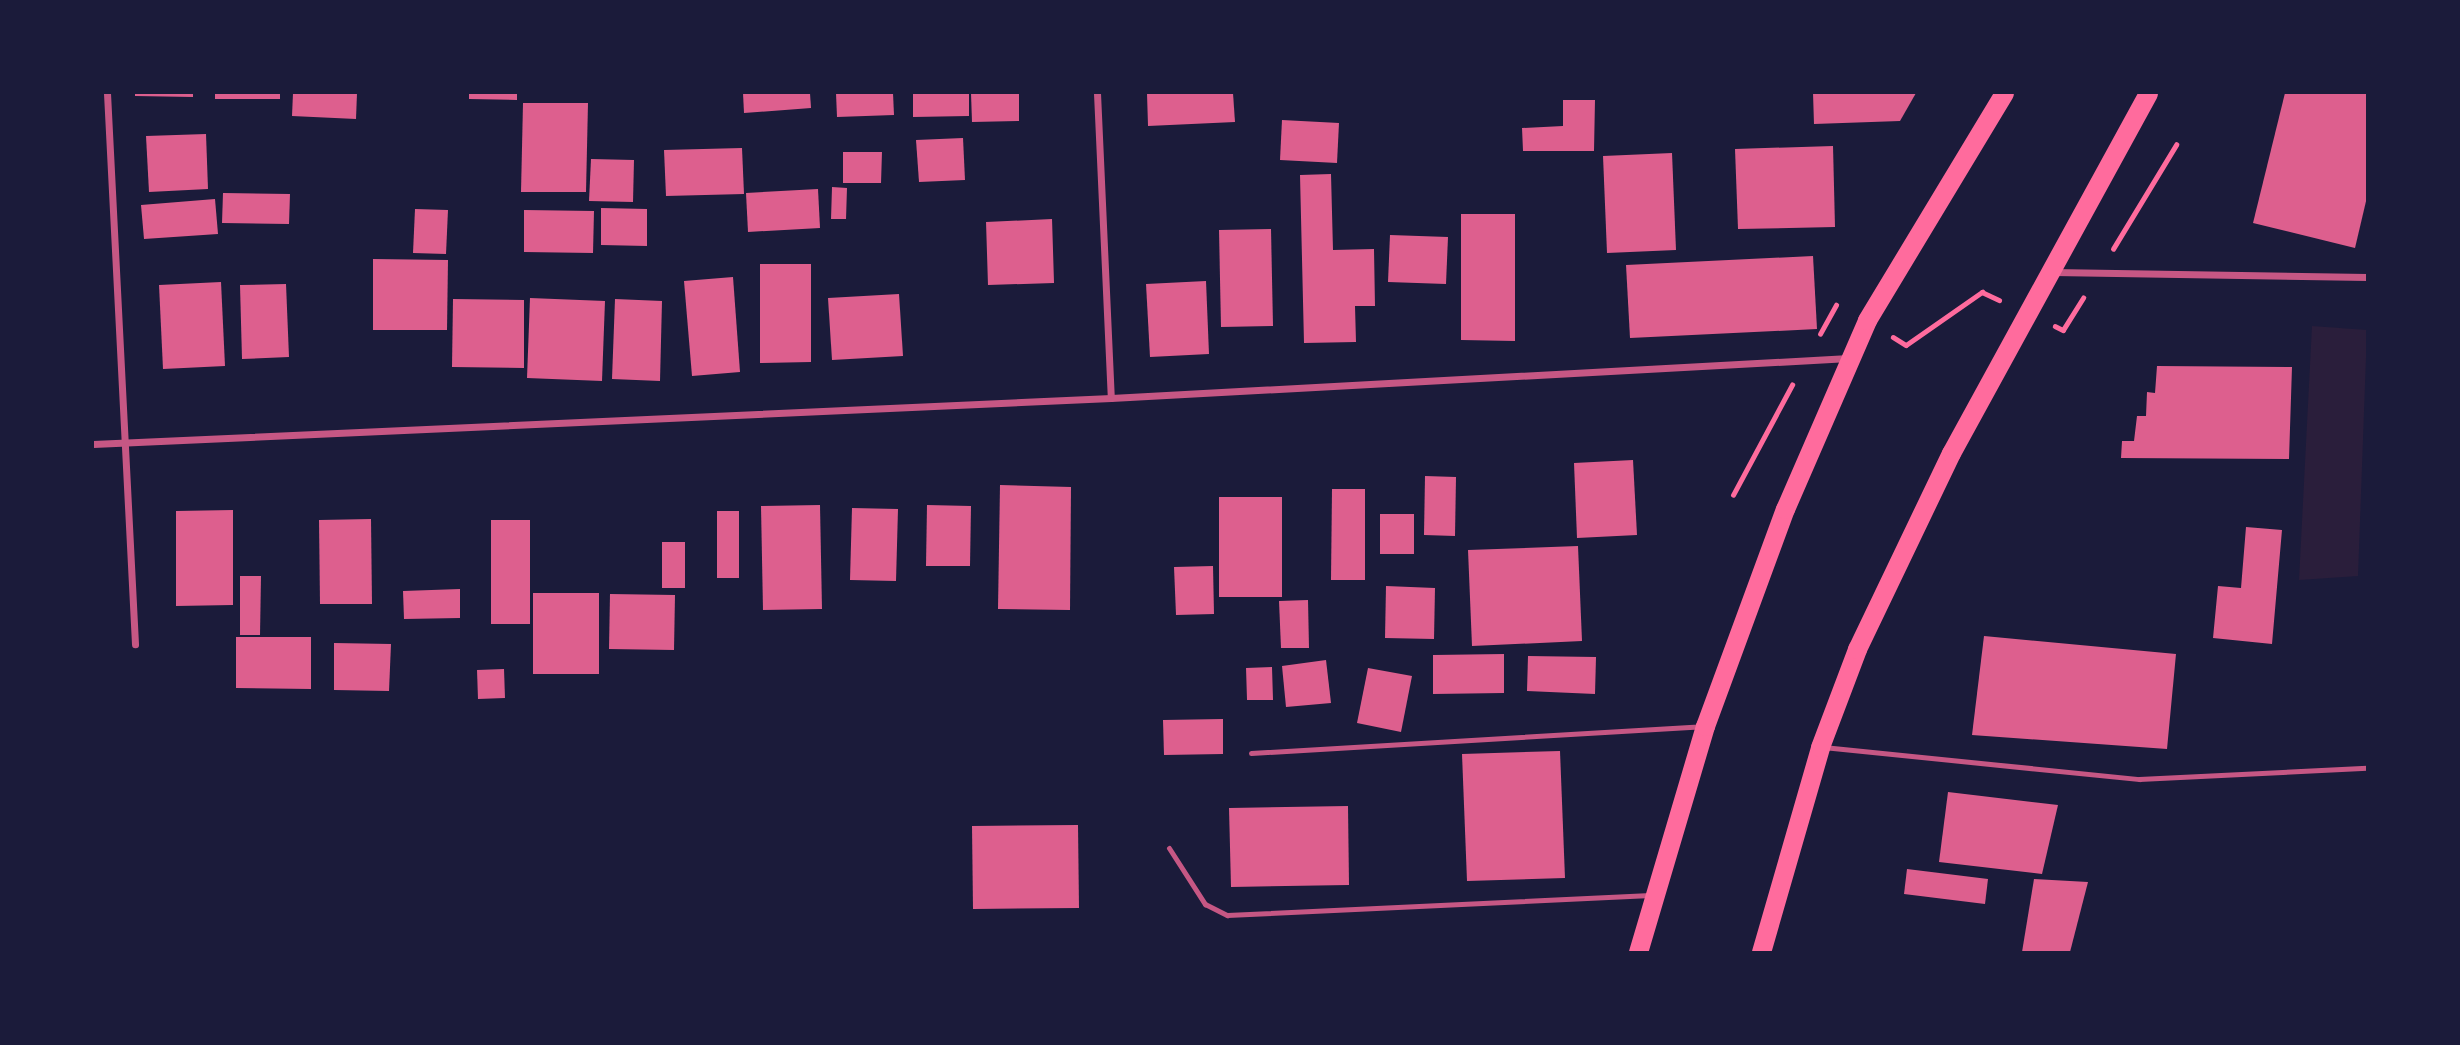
<!DOCTYPE html>
<html>
<head>
<meta charset="utf-8">
<style>
	body { margin:0 }
	#map { position:relative; width:2460px; height:1045px; overflow:hidden; background:#1b1b3a; font-family:Montserrat,sans-serif }
	div>[style] { position:absolute }
	.green>* { inset:0; background:#2a1e3b }
	.building>* { inset:0; background:#dd5f8e }
	.path>* { height:4.5px; margin:-2.25px; padding:0 2.25px; transform-origin:2.25px; border-radius:2.25px; background:#ff6b9d }
	.service>* { height:5px; margin:-2.5px; padding:0 2.5px; transform-origin:2.5px; border-radius:2.5px; background:#c65784 }
	.minor>* { height:7px; margin:-3.5px; padding:0 3.5px; transform-origin:3.5px; border-radius:3.5px; background:#c65784 }
	.trunk>* { height:19px; margin:-9.5px; padding:0 9.5px; transform-origin:9.5px; border-radius:9.5px; background:#ff6b9d }
	span { translate:-50% -50%; white-space:nowrap; text-align:center; line-height:1.15; -webkit-text-stroke:5px #1b1b3a; paint-order:stroke }
	.frame { position:absolute; inset:0; border:94px solid #1b1b3a; pointer-events:none }
</style>
</head>
<body>
<div id="map">
	<div class="green">
		<div style="clip-path:polygon(2312px 326px,2367px 330px,2358px 576px,2299px 580px)"></div>
	</div>
	<div class="building">
		<div style="clip-path:polygon(135px 93px,193px 93px,193px 97px,135px 96px)"></div>
		<div style="clip-path:polygon(215px 93px,280px 93px,280px 99px,215px 99px)"></div>
		<div style="clip-path:polygon(293px 93px,357px 93px,356px 119px,292px 116px)"></div>
		<div style="clip-path:polygon(469px 93px,517px 93px,517px 100px,469px 99px)"></div>
		<div style="clip-path:polygon(743px 93px,810px 93px,811px 108px,744px 113px)"></div>
		<div style="clip-path:polygon(836px 93px,893px 93px,894px 115px,837px 117px)"></div>
		<div style="clip-path:polygon(913px 93px,969px 93px,969px 116px,913px 117px)"></div>
		<div style="clip-path:polygon(971px 93px,1019px 93px,1019px 121px,972px 122px)"></div>
		<div style="clip-path:polygon(1147px 93px,1233px 93px,1235px 122px,1148px 126px)"></div>
		<div style="clip-path:polygon(1813px 93px,1916px 93px,1900px 121px,1814px 124px)"></div>
		<div style="clip-path:polygon(2285px 93px,2367px 93px,2367px 197px,2355px 248px,2253px 223px)"></div>
		<div style="clip-path:polygon(1563px 100px,1595px 100px,1594px 151px,1523px 151px,1522px 128px,1563px 126px)"></div>
		<div style="clip-path:polygon(523px 103px,588px 103px,586px 192px,521px 192px)"></div>
		<div style="clip-path:polygon(1282px 120px,1339px 123px,1337px 163px,1280px 160px)"></div>
		<div style="clip-path:polygon(206px 134px,208px 189px,149px 192px,146px 136px)"></div>
		<div style="clip-path:polygon(963px 138px,965px 180px,919px 182px,916px 140px)"></div>
		<div style="clip-path:polygon(1833px 146px,1835px 227px,1738px 229px,1735px 149px)"></div>
		<div style="clip-path:polygon(742px 148px,744px 194px,666px 196px,664px 150px)"></div>
		<div style="clip-path:polygon(843px 152px,882px 152px,881px 183px,843px 183px)"></div>
		<div style="clip-path:polygon(1672px 153px,1676px 250px,1607px 253px,1603px 156px)"></div>
		<div style="clip-path:polygon(591px 159px,634px 160px,633px 202px,589px 201px)"></div>
		<div style="clip-path:polygon(1331px 174px,1333px 250px,1374px 249px,1375px 306px,1355px 306px,1356px 342px,1304px 343px,1300px 175px)"></div>
		<div style="clip-path:polygon(832px 187px,847px 188px,846px 219px,831px 219px)"></div>
		<div style="clip-path:polygon(818px 189px,820px 228px,748px 232px,746px 193px)"></div>
		<div style="clip-path:polygon(223px 193px,290px 194px,289px 224px,222px 223px)"></div>
		<div style="clip-path:polygon(215px 199px,218px 234px,144px 239px,141px 205px)"></div>
		<div style="clip-path:polygon(601px 208px,647px 209px,647px 246px,601px 245px)"></div>
		<div style="clip-path:polygon(415px 209px,448px 210px,446px 254px,413px 253px)"></div>
		<div style="clip-path:polygon(524px 210px,594px 211px,593px 253px,524px 252px)"></div>
		<div style="clip-path:polygon(1461px 214px,1515px 214px,1515px 341px,1461px 340px)"></div>
		<div style="clip-path:polygon(1052px 219px,1054px 283px,988px 285px,986px 222px)"></div>
		<div style="clip-path:polygon(1271px 229px,1273px 326px,1221px 327px,1219px 230px)"></div>
		<div style="clip-path:polygon(1390px 235px,1448px 237px,1446px 284px,1388px 282px)"></div>
		<div style="clip-path:polygon(1813px 256px,1817px 329px,1630px 338px,1626px 265px)"></div>
		<div style="clip-path:polygon(373px 259px,448px 260px,447px 330px,373px 330px)"></div>
		<div style="clip-path:polygon(760px 264px,811px 264px,811px 362px,760px 363px)"></div>
		<div style="clip-path:polygon(733px 277px,740px 372px,692px 376px,684px 281px)"></div>
		<div style="clip-path:polygon(1206px 281px,1209px 354px,1150px 357px,1146px 284px)"></div>
		<div style="clip-path:polygon(221px 282px,225px 366px,163px 369px,159px 285px)"></div>
		<div style="clip-path:polygon(286px 284px,289px 357px,242px 359px,240px 285px)"></div>
		<div style="clip-path:polygon(899px 294px,903px 356px,832px 360px,828px 298px)"></div>
		<div style="clip-path:polygon(530px 298px,605px 301px,602px 381px,527px 378px)"></div>
		<div style="clip-path:polygon(453px 299px,524px 300px,524px 368px,452px 367px)"></div>
		<div style="clip-path:polygon(615px 299px,662px 301px,660px 381px,612px 379px)"></div>
		<div style="clip-path:polygon(2157px 366px,2292px 367px,2289px 459px,2121px 458px,2122px 441px,2134px 441px,2137px 416px,2146px 416px,2147px 392px,2155px 393px)"></div>
		<div style="clip-path:polygon(1633px 460px,1637px 535px,1577px 538px,1574px 463px)"></div>
		<div style="clip-path:polygon(1425px 476px,1456px 477px,1455px 536px,1424px 535px)"></div>
		<div style="clip-path:polygon(1000px 485px,1071px 487px,1070px 610px,998px 609px)"></div>
		<div style="clip-path:polygon(1332px 489px,1365px 489px,1365px 580px,1331px 580px)"></div>
		<div style="clip-path:polygon(1219px 497px,1282px 497px,1282px 597px,1219px 597px)"></div>
		<div style="clip-path:polygon(820px 505px,822px 609px,763px 610px,761px 506px)"></div>
		<div style="clip-path:polygon(927px 505px,971px 506px,970px 566px,926px 566px)"></div>
		<div style="clip-path:polygon(852px 508px,898px 509px,896px 581px,850px 580px)"></div>
		<div style="clip-path:polygon(233px 510px,233px 605px,176px 606px,176px 511px)"></div>
		<div style="clip-path:polygon(717px 511px,739px 511px,739px 578px,717px 578px)"></div>
		<div style="clip-path:polygon(1380px 514px,1414px 514px,1414px 554px,1380px 554px)"></div>
		<div style="clip-path:polygon(371px 519px,372px 604px,320px 604px,319px 520px)"></div>
		<div style="clip-path:polygon(491px 520px,530px 520px,530px 624px,491px 624px)"></div>
		<div style="clip-path:polygon(2246px 527px,2282px 530px,2272px 644px,2213px 638px,2218px 586px,2241px 588px)"></div>
		<div style="clip-path:polygon(662px 542px,685px 542px,685px 588px,662px 588px)"></div>
		<div style="clip-path:polygon(1578px 546px,1582px 641px,1472px 646px,1468px 550px)"></div>
		<div style="clip-path:polygon(1213px 566px,1214px 614px,1176px 615px,1174px 567px)"></div>
		<div style="clip-path:polygon(240px 576px,261px 576px,260px 635px,240px 635px)"></div>
		<div style="clip-path:polygon(1386px 586px,1435px 588px,1434px 639px,1385px 638px)"></div>
		<div style="clip-path:polygon(460px 589px,460px 618px,404px 619px,403px 591px)"></div>
		<div style="clip-path:polygon(533px 593px,599px 593px,599px 674px,533px 674px)"></div>
		<div style="clip-path:polygon(610px 594px,675px 595px,674px 650px,609px 649px)"></div>
		<div style="clip-path:polygon(1308px 600px,1309px 648px,1281px 648px,1279px 601px)"></div>
		<div style="clip-path:polygon(1984px 636px,2176px 654px,2167px 749px,1972px 735px)"></div>
		<div style="clip-path:polygon(236px 637px,311px 637px,311px 689px,236px 688px)"></div>
		<div style="clip-path:polygon(334px 643px,391px 644px,389px 691px,334px 690px)"></div>
		<div style="clip-path:polygon(1504px 654px,1504px 693px,1433px 694px,1433px 655px)"></div>
		<div style="clip-path:polygon(1528px 656px,1596px 657px,1595px 694px,1527px 691px)"></div>
		<div style="clip-path:polygon(1326px 660px,1331px 703px,1286px 707px,1282px 666px)"></div>
		<div style="clip-path:polygon(1272px 667px,1273px 700px,1247px 700px,1246px 668px)"></div>
		<div style="clip-path:polygon(1368px 668px,1412px 676px,1401px 732px,1357px 723px)"></div>
		<div style="clip-path:polygon(504px 669px,505px 698px,478px 699px,477px 670px)"></div>
		<div style="clip-path:polygon(1223px 719px,1223px 754px,1164px 755px,1163px 720px)"></div>
		<div style="clip-path:polygon(1560px 751px,1565px 878px,1467px 881px,1462px 754px)"></div>
		<div style="clip-path:polygon(1948px 792px,2058px 805px,2042px 874px,1939px 862px)"></div>
		<div style="clip-path:polygon(1348px 806px,1349px 885px,1231px 887px,1229px 808px)"></div>
		<div style="clip-path:polygon(1078px 825px,1079px 908px,973px 909px,972px 826px)"></div>
		<div style="clip-path:polygon(1907px 869px,1988px 879px,1985px 904px,1904px 894px)"></div>
		<div style="clip-path:polygon(2034px 879px,2088px 882px,2070px 952px,2022px 952px)"></div>
	</div>
	<div class="path">
		<div style="left:2113px;top:249px;width:122px;rotate:-58.8deg"></div>
		<div style="left:2055px;top:326px;width:9px;rotate:27deg"></div>
		<div style="left:2063px;top:330px;width:38px;rotate:-58deg"></div>
		<div style="left:1820px;top:334px;width:33px;rotate:-61deg"></div>
		<div style="left:1893px;top:337px;width:15px;rotate:32deg"></div>
		<div style="left:1906px;top:345px;width:93px;rotate:-34.9deg"></div>
		<div style="left:1982px;top:292px;width:19px;rotate:25deg"></div>
		<div style="left:1733px;top:495px;width:125px;rotate:-61.8deg"></div>
	</div>
	<div class="service">
		<div style="left:1823px;top:747px;width:318px;rotate:5.8deg"></div>
		<div style="left:2139px;top:779px;width:228px;rotate:-2.8deg"></div>
		<div style="left:1251px;top:753px;width:452px;rotate:-3.4deg"></div>
		<div style="left:1169px;top:848px;width:67px;rotate:57.3deg"></div>
		<div style="left:1205px;top:904px;width:25px;rotate:27deg"></div>
		<div style="left:1227px;top:915px;width:424px;rotate:-2.7deg"></div>
	</div>
	<div class="minor">
		<div style="left:107px;top:93px;width:552px;rotate:87.09deg"></div>
		<div style="left:1097px;top:93px;width:305px;rotate:87.4deg"></div>
		<div style="left:2053px;top:272px;width:314px;rotate:0.9deg"></div>
		<div style="left:93px;top:444px;width:1019px;rotate:-2.59deg"></div>
		<div style="left:1111px;top:398px;width:739px;rotate:-3.1deg"></div>
	</div>
	<div class="trunk">
		<div style="left:1638px;top:952px;width:236px;rotate:-73.5deg"></div>
		<div style="left:1705px;top:726px;width:231px;rotate:-69.8deg"></div>
		<div style="left:1785px;top:509px;width:206px;rotate:-66.5deg"></div>
		<div style="left:1867px;top:320px;width:265px;rotate:-58.9deg"></div>
		<div style="left:1761px;top:952px;width:213px;rotate:-73.9deg"></div>
		<div style="left:1820px;top:747px;width:105px;rotate:-69.3deg"></div>
		<div style="left:1857px;top:649px;width:217px;rotate:-64.4deg"></div>
		<div style="left:1951px;top:453px;width:410px;rotate:-61.3deg"></div>
	</div>
	<div class="frame"></div>
</div>
</body>
</html>
